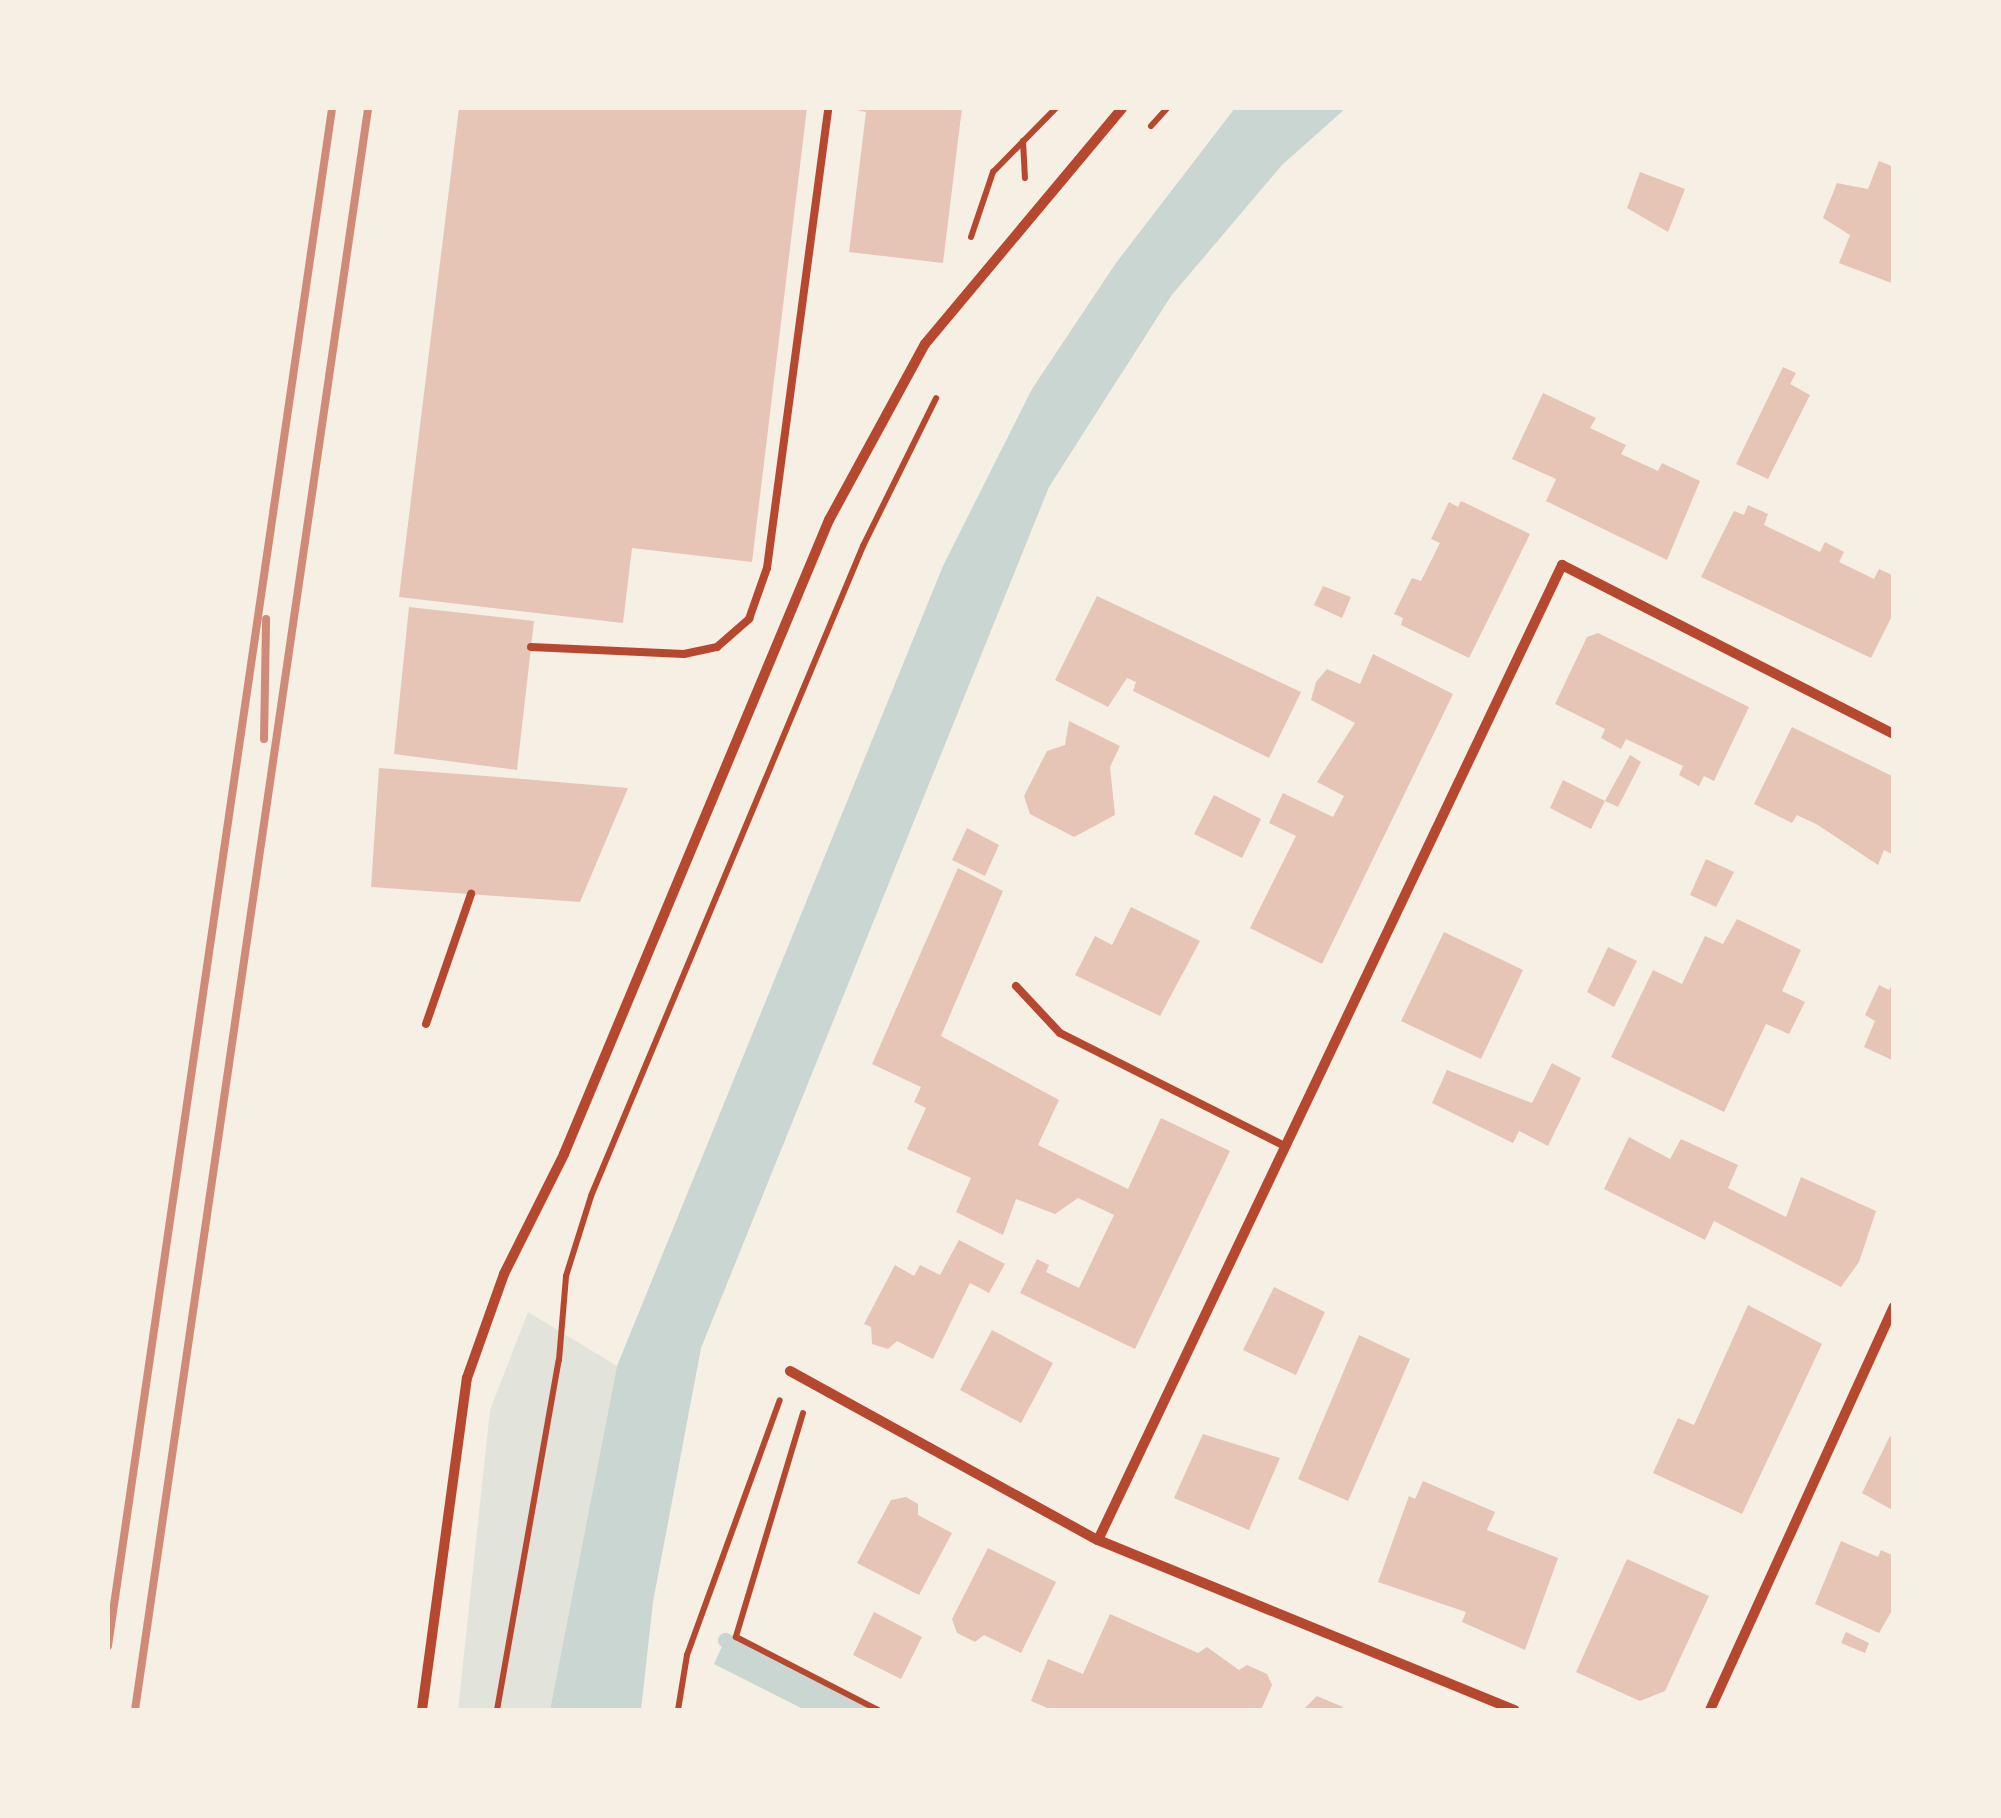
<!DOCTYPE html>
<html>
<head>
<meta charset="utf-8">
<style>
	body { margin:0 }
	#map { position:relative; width:2001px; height:1818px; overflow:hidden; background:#f6efe4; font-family:"Fira Sans",sans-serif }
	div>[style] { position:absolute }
	.green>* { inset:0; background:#e2e4dc }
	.water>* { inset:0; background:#c9d6d2 }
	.stream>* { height:15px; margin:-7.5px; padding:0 7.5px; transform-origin:7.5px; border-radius:7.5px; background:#c9d6d2 }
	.building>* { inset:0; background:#e6c5b7 }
	.path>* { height:6px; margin:-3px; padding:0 3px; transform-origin:3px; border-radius:3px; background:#b5482f }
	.service>* { height:8px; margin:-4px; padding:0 4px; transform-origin:4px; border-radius:4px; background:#b5482f }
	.minor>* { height:10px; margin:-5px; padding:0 5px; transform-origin:5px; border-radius:5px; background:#b5482f }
	.rail>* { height:8px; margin:-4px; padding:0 4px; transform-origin:4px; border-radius:4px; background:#cf8b77 }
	span { translate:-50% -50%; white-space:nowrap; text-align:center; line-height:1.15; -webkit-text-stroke:8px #f6efe4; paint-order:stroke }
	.frame { position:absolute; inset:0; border:110px solid #f6efe4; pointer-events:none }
</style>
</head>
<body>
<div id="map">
	<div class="green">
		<div style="clip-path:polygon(528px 1312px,617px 1366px,550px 1710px,458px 1710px,490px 1410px)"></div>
	</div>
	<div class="water">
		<div style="clip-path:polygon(1235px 108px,1346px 108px,1282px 165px,1171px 296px,1049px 487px,701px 1348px,653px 1602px,641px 1710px,550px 1710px,617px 1366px,943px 566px,1032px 389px,1116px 263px)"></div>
		<div style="clip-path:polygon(725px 1640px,860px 1710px,805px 1710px,714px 1664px)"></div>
	</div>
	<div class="stream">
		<div style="left:725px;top:1640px;width:152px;rotate:27.4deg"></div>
	</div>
	<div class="building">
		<div style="clip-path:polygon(459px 108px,807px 108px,752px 562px,632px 548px,623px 623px,399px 597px)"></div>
		<div style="clip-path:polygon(847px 108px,962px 108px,943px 263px,849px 252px,866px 112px)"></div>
		<div style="clip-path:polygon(1879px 161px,1894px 167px,1894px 284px,1839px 263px,1850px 235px,1823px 218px,1837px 183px,1868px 189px)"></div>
		<div style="clip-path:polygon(1640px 172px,1685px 189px,1668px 232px,1627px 208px)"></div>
		<div style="clip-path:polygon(1783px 367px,1796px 373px,1790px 384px,1810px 395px,1768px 479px,1736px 464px)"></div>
		<div style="clip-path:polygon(1543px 393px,1596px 418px,1590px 428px,1626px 445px,1621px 454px,1658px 471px,1662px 463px,1700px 481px,1667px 560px,1546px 501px,1556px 479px,1512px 459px)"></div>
		<div style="clip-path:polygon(1461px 501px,1530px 534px,1469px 658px,1401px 625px,1403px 618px,1394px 614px,1412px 578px,1421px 581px,1440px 543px,1431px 539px,1449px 502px,1458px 507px)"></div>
		<div style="clip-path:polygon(1748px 505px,1768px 514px,1764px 525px,1820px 552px,1825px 542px,1844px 552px,1839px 562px,1874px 579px,1879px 569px,1894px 576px,1894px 612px,1871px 658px,1701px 577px,1734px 511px,1744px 515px)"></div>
		<div style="clip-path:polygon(1323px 586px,1351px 597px,1342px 618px,1314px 605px)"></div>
		<div style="clip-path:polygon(1097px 596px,1301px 692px,1269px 758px,1133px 691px,1136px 682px,1127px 678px,1108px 707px,1055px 680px)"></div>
		<div style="clip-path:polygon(409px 607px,534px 621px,517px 770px,394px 754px)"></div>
		<div style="clip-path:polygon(1598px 633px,1749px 707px,1714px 781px,1704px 776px,1699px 786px,1679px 775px,1683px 766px,1626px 739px,1621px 749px,1601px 738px,1605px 729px,1555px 704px,1587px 637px)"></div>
		<div style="clip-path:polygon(1373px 654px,1453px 694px,1322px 964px,1250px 928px,1296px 836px,1269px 823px,1283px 793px,1333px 817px,1344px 796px,1317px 782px,1355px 723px,1311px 700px,1316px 682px,1327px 669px,1360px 684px)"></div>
		<div style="clip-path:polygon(1069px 721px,1120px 746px,1110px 767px,1115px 815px,1074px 837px,1030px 814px,1024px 796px,1047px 751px,1065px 745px)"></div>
		<div style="clip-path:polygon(1792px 727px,1894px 777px,1894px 855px,1884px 850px,1878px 865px,1818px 825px,1797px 815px,1792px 823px,1754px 804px)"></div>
		<div style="clip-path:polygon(1630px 755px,1641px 762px,1618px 807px,1605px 801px,1591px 829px,1550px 808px,1563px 780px,1605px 801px)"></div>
		<div style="clip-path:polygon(379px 768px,486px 776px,628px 788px,580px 902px,371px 887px)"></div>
		<div style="clip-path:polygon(1214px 795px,1261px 819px,1242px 858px,1194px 834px)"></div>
		<div style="clip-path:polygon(967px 828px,999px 845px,985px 876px,952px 860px)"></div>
		<div style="clip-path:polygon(1706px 859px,1734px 872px,1716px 907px,1690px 895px)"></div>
		<div style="clip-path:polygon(958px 868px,1003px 891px,941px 1036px,1059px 1100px,1038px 1145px,1128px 1189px,1161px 1118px,1230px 1151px,1135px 1349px,1020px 1293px,1037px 1259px,1049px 1265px,1046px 1272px,1079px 1288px,1114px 1215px,1078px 1198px,1055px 1214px,1016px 1199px,1003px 1235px,956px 1212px,971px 1178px,907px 1149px,926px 1108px,914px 1102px,921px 1087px,872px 1064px)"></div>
		<div style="clip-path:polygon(1131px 907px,1200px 941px,1160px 1016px,1075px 975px,1095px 936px,1112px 945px)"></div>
		<div style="clip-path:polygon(1737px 919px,1801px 950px,1782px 991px,1805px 1002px,1789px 1034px,1766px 1024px,1724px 1112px,1611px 1057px,1653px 970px,1682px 984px,1705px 936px,1723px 944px)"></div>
		<div style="clip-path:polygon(1444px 932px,1523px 970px,1481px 1059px,1401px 1021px)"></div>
		<div style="clip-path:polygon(1608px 947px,1637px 961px,1614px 1007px,1587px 992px)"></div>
		<div style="clip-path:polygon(1894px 981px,1894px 1061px,1864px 1047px,1875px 1021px,1865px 1015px,1879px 985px,1889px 990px)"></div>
		<div style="clip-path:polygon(1552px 1063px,1581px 1078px,1548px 1146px,1519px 1131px,1513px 1143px,1432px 1103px,1447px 1070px,1532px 1103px)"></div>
		<div style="clip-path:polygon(1629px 1137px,1670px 1159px,1681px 1139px,1738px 1165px,1728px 1188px,1786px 1217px,1801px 1177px,1876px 1211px,1859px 1262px,1841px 1287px,1714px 1221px,1705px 1240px,1604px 1189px)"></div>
		<div style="clip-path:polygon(959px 1240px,1005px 1264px,989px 1293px,970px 1283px,933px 1359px,897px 1341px,888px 1349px,872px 1344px,871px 1327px,864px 1324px,895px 1265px,914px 1276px,920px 1265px,940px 1275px)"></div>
		<div style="clip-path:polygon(1274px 1287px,1325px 1312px,1296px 1375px,1243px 1350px)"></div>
		<div style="clip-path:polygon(1748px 1305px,1822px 1344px,1742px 1514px,1653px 1473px,1678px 1418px,1694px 1425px)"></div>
		<div style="clip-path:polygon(992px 1330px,1053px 1363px,1021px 1423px,960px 1390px)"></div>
		<div style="clip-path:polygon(1359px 1335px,1410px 1359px,1348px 1501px,1298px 1479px)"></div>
		<div style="clip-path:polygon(1203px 1434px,1280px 1458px,1249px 1530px,1174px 1498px)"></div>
		<div style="clip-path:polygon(1890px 1436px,1894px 1438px,1894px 1511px,1862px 1493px)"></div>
		<div style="clip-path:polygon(1423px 1481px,1495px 1512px,1487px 1530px,1558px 1558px,1525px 1650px,1462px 1622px,1466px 1612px,1378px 1582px,1409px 1496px,1415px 1499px)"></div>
		<div style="clip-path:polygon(906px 1497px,918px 1504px,918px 1515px,952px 1533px,919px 1595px,857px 1563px,891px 1500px)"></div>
		<div style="clip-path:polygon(1841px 1541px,1878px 1557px,1881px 1550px,1894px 1556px,1894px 1607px,1879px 1633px,1815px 1604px)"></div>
		<div style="clip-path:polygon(988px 1548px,1056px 1582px,1021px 1653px,984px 1635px,975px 1642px,957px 1633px,952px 1619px)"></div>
		<div style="clip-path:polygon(1627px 1559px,1709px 1596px,1665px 1691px,1640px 1701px,1576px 1672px)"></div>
		<div style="clip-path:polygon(874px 1612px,922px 1637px,901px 1679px,853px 1655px)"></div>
		<div style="clip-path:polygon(1110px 1614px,1198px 1653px,1207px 1647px,1239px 1670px,1247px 1665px,1267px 1674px,1272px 1685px,1261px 1710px,1052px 1710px,1031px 1701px,1048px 1659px,1083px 1674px)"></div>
		<div style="clip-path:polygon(1846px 1632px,1869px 1643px,1865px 1653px,1841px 1643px)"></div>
		<div style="clip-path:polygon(1317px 1696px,1343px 1707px,1342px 1710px,1303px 1710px)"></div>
	</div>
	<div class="path">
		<div style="left:1151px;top:126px;width:24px;rotate:-48deg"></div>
		<div style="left:1023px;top:141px;width:37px;rotate:87deg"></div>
		<div style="left:971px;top:237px;width:69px;rotate:-71.3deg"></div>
		<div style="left:993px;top:172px;width:90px;rotate:-45.5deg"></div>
		<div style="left:803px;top:1413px;width:234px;rotate:106.7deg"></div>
		<div style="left:736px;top:1637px;width:160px;rotate:27.2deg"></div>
		<div style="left:497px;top:1710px;width:355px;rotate:-80deg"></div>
		<div style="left:559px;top:1360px;width:84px;rotate:-85.2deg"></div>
		<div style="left:566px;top:1276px;width:84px;rotate:-72.6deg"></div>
		<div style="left:591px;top:1196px;width:705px;rotate:-67.29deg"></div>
		<div style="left:863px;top:546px;width:165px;rotate:-63.7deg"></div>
		<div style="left:678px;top:1710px;width:56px;rotate:-80.7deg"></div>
		<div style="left:687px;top:1655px;width:271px;rotate:-70deg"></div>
	</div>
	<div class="service">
		<div style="left:531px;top:647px;width:153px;rotate:2.6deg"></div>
		<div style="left:684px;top:654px;width:34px;rotate:-12deg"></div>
		<div style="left:717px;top:647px;width:43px;rotate:-41.2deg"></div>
		<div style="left:749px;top:619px;width:54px;rotate:-70.6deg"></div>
		<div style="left:767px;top:568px;width:464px;rotate:-82.4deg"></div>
		<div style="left:1016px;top:986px;width:64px;rotate:46.9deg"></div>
		<div style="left:1060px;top:1033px;width:252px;rotate:26.7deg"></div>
		<div style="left:426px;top:1024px;width:138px;rotate:-70.9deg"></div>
	</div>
	<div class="minor">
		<div style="left:790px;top:1371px;width:351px;rotate:28.8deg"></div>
		<div style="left:1098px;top:1540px;width:450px;rotate:22.2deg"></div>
		<div style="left:1098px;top:1540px;width:1080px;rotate:-64.55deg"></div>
		<div style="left:1562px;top:565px;width:373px;rotate:27deg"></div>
		<div style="left:422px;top:1710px;width:335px;rotate:-82.3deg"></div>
		<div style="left:467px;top:1378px;width:110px;rotate:-70.4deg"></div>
		<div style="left:504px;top:1274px;width:134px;rotate:-63.4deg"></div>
		<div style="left:564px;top:1154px;width:687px;rotate:-67.32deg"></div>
		<div style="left:829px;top:520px;width:200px;rotate:-61.4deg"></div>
		<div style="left:925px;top:344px;width:307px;rotate:-50.1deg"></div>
		<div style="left:1710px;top:1710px;width:443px;rotate:-65.5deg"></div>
	</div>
	<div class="rail">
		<div style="left:264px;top:739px;width:120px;rotate:-89deg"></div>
		<div style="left:108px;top:1646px;width:1554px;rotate:-81.71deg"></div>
		<div style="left:135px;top:1710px;width:1619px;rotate:-81.72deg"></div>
	</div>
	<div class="frame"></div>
</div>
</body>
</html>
